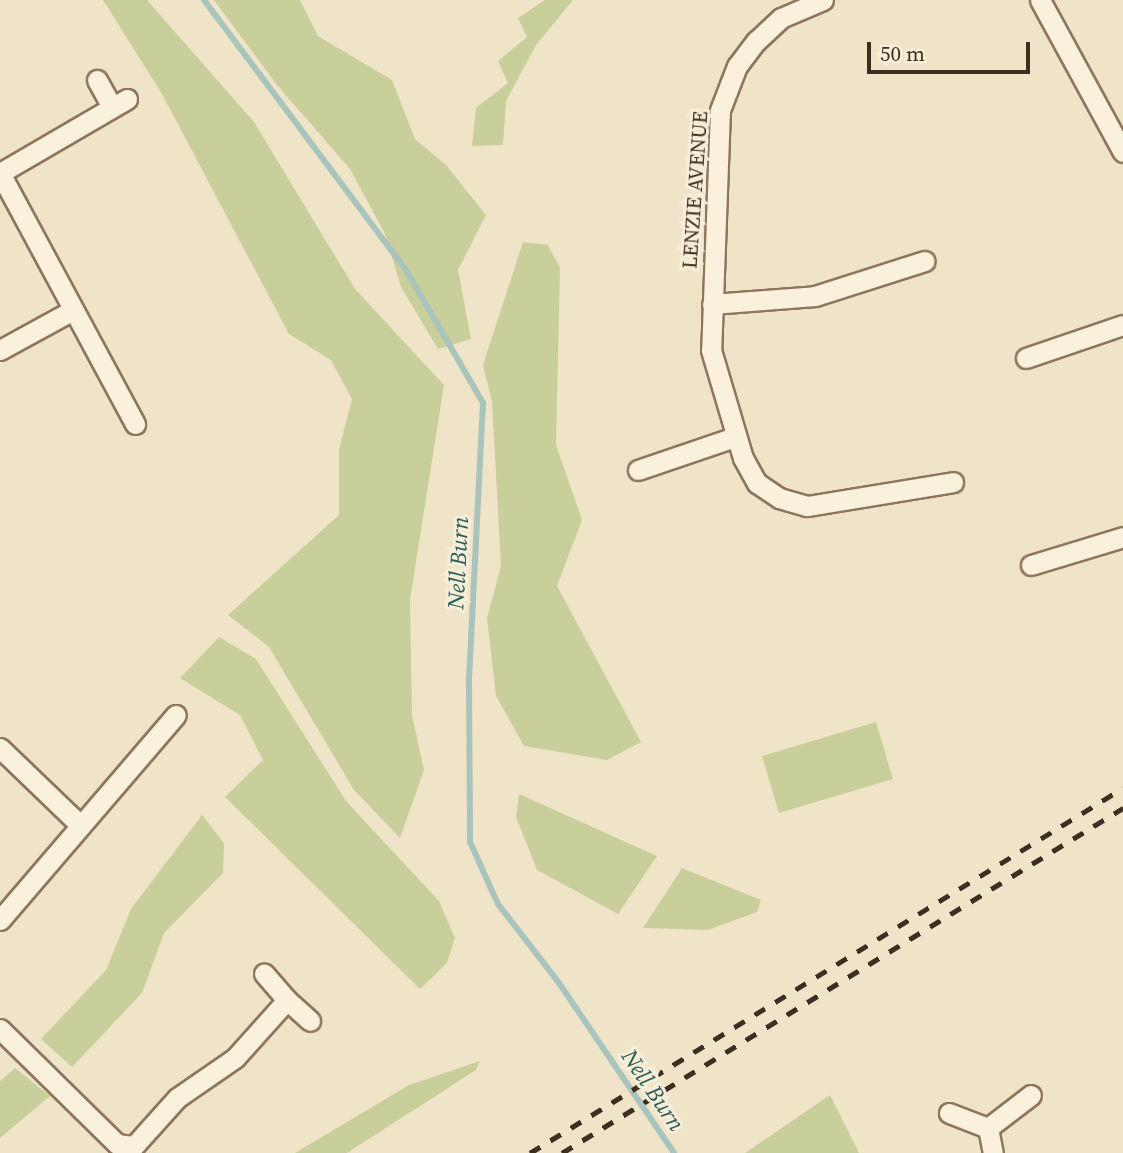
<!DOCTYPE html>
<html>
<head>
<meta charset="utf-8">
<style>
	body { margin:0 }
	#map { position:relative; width:1123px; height:1153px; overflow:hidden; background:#f0e4c8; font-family:"Source Serif 4",serif }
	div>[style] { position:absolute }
	.green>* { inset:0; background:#c9cf9b }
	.stream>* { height:6px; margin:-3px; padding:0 3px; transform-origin:3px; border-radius:3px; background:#a9c4bc }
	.roads { filter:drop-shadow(2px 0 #8d765c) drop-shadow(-2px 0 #8d765c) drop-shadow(0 2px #8d765c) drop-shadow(0 -2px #8d765c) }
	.street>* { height:19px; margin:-9.5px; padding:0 9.5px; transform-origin:9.5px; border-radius:9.5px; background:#faf1dc }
	.rail>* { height:5px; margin-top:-2.5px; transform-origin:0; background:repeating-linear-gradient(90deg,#3d2e20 0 12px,transparent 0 24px) }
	span { translate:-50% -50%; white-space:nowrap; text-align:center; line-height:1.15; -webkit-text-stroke:6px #f7eed8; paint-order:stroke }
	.street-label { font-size:21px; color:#3d2e20 }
	.water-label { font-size:23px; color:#2f5d5a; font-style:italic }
	.scale { position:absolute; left:867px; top:42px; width:163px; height:32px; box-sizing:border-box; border:4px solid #3d2e20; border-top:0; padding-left:9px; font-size:21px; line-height:24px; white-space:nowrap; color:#3d2e20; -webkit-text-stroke:5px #f7eed8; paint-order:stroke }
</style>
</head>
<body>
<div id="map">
	<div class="green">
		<div style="clip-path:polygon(103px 0,147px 0,254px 122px,355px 289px,444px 385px,410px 600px,412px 715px,424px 770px,400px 838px,354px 790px,269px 647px,228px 615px,339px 515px,339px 449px,352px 399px,331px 360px,289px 334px,162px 94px)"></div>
		<div style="clip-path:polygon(214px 0,300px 0,318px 36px,392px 80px,415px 139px,446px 165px,486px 215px,458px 270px,471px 339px,438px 349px,401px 287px,385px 234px,350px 169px,277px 85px)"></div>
		<div style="clip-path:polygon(545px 0,573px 0,536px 45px,506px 101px,503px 145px,472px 146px,476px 108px,508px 83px,498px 61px,527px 37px,518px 18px)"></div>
		<div style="clip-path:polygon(523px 242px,548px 245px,560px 268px,556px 445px,582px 520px,557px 586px,641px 742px,607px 760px,524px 746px,496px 696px,487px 618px,501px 566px,492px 402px,483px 365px)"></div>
		<div style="clip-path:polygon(219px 637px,256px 659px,346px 801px,439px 901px,455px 938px,447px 963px,420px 989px,225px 797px,263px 760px,240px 715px,180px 678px)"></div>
		<div style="clip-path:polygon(876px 722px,893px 779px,779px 813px,762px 756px)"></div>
		<div style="clip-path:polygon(519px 794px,657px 856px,618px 914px,537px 870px,516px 817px)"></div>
		<div style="clip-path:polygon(202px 815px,224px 843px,223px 873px,164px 933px,142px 993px,72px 1067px,41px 1039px,106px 970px,131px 909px)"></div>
		<div style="clip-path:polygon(682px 868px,761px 900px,757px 912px,708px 930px,643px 928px)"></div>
		<div style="clip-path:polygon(480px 1061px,476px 1070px,347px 1153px,295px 1153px,409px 1085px)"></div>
		<div style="clip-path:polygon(15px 1068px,50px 1096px,0 1138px,0 1081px)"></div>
		<div style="clip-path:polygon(830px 1095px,859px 1153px,745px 1153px)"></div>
	</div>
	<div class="stream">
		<div style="left:204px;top:0;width:337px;rotate:53.2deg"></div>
		<div style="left:406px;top:270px;width:154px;rotate:59.9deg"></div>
		<div style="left:483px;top:403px;width:280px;rotate:92.9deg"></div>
		<div style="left:469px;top:683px;width:159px;rotate:89.6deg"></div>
		<div style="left:470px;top:842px;width:68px;rotate:65.7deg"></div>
		<div style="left:498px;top:904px;width:100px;rotate:52.3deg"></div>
		<div style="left:559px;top:983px;width:205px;rotate:55.9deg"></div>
	</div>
	<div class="roads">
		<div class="street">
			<div style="left:823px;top:0;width:46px;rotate:156.8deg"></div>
			<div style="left:781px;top:18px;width:34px;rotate:137deg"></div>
			<div style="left:756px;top:41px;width:31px;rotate:127deg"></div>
			<div style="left:737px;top:66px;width:47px;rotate:111.1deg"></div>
			<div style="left:720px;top:110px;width:240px;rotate:92.1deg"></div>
			<div style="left:711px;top:350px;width:113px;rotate:73.5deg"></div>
			<div style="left:743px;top:458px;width:29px;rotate:61deg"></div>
			<div style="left:757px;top:483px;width:27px;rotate:34deg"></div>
			<div style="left:779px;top:498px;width:29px;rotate:16deg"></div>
			<div style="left:807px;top:506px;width:148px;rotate:-9.3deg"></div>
			<div style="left:1040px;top:0;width:173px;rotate:61.4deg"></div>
			<div style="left:97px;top:80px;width:31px;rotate:61deg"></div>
			<div style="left:0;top:173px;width:285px;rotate:61.7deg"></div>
			<div style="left:0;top:173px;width:147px;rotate:-30.2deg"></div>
			<div style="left:712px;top:304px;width:103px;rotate:-4.4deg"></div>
			<div style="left:815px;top:296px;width:115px;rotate:-17.7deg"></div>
			<div style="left:0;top:350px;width:83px;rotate:-28.7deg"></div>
			<div style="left:1026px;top:358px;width:102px;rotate:-18.8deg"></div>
			<div style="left:638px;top:470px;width:102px;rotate:-18.8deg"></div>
			<div style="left:1031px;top:565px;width:96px;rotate:-16.9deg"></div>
			<div style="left:0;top:748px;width:112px;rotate:43.9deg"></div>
			<div style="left:0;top:920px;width:270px;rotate:-49.4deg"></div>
			<div style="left:287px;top:1000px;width:31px;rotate:42deg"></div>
			<div style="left:0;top:1029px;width:164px;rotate:44.5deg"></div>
			<div style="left:117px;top:1144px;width:17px;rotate:7deg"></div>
			<div style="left:134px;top:1146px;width:64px;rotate:-48.1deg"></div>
			<div style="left:177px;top:1098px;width:70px;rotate:-34.6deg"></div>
			<div style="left:235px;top:1058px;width:78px;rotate:-48.1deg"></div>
			<div style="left:287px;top:1000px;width:35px;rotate:-131deg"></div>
			<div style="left:949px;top:1113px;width:42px;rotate:21deg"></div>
			<div style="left:988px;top:1128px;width:25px;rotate:79deg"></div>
			<div style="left:988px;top:1128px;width:54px;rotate:-37.5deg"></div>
		</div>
	</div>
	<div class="rail">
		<div style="left:530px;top:1153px;width:696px;rotate:-31.61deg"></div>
		<div style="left:562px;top:1153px;width:659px;rotate:-31.59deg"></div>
	</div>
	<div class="street-label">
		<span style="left:695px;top:190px;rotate:-86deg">LENZIE AVENUE</span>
	</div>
	<div class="water-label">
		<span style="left:458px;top:563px;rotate:-87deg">Nell Burn</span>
		<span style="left:653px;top:1090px;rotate:56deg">Nell Burn</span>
	</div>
	<div class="scale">50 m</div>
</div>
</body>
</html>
